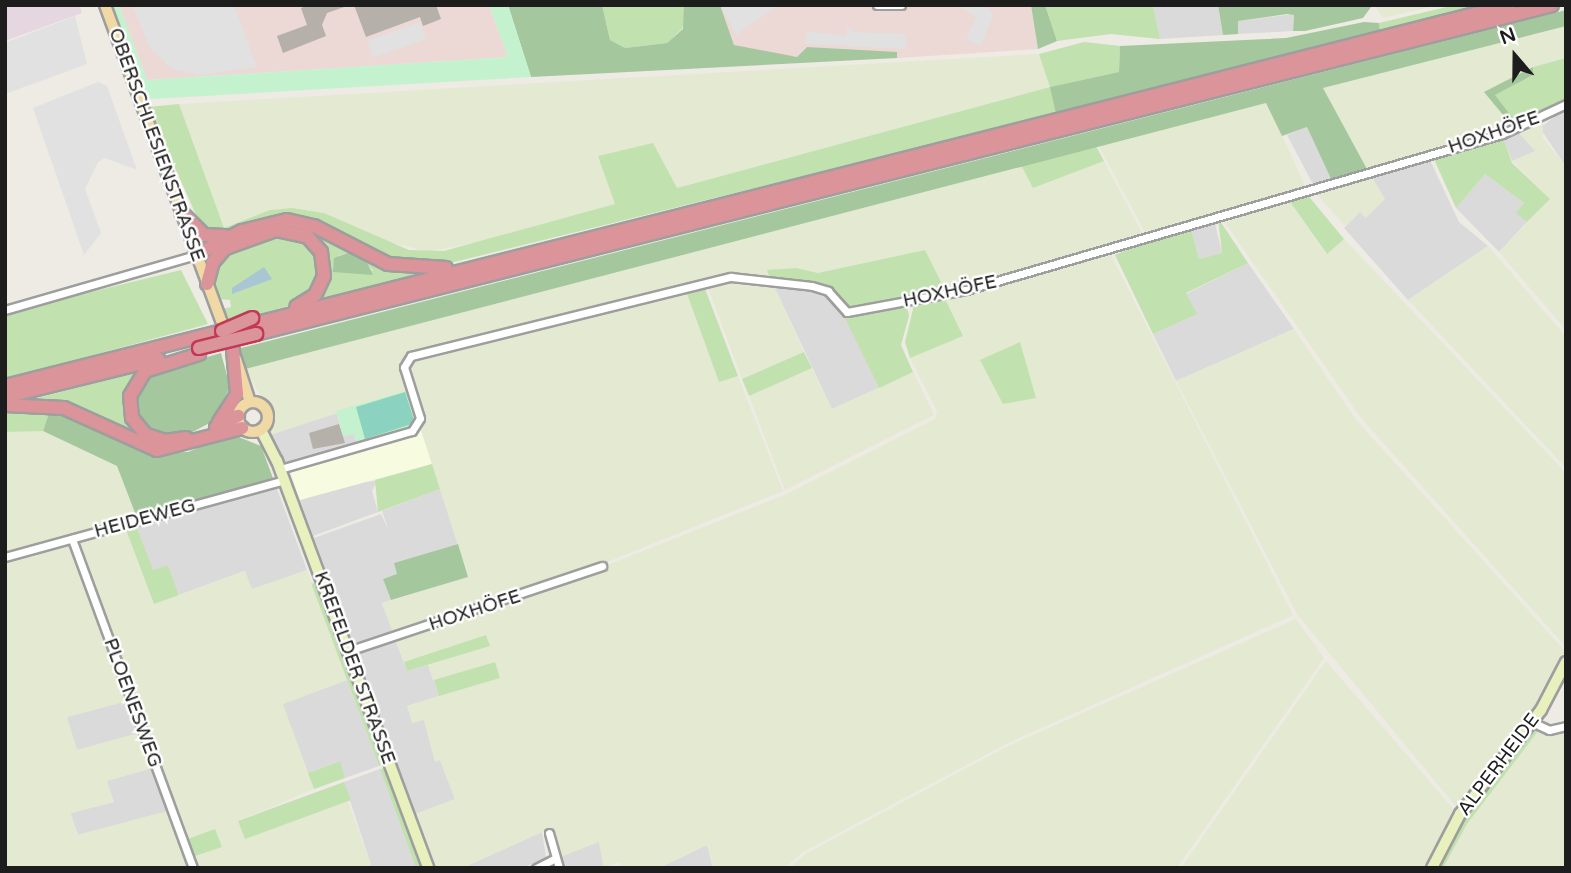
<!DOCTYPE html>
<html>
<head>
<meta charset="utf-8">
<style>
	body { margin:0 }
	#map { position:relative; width:1571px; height:873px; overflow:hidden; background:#edebe4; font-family:"Varela Round",sans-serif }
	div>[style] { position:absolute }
	.residential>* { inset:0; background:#dbdada }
	.commercial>* { inset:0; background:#ecd8d5 }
	.industrial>* { inset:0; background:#e5d6e0 }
	.education>* { inset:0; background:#f7fbdf }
	.farmland>* { inset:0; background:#e4e9d1 }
	.grass>* { inset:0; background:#c1e1af }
	.forest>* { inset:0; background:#a4c79d }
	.park>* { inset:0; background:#c5f2ce }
	.pitch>* { inset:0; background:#8bd2c0 }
	.parking>* { inset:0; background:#e1e1e1 }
	.water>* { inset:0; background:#a9c6d5 }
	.building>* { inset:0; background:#b5b0aa }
	.roads { filter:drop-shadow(2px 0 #9e9e9e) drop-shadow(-2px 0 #9e9e9e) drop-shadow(0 2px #9e9e9e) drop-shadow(0 -2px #9e9e9e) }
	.street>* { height:7px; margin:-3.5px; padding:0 3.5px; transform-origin:3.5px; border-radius:3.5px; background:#fff }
	.secondary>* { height:10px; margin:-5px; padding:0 5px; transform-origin:5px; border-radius:5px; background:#e8f1bd }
	.primary>* { height:10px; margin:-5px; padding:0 5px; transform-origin:5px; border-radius:5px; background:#f0d9a5 }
	.primary>.ring { margin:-5px; padding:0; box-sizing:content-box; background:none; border:10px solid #f0d9a5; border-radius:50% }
	.highway>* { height:12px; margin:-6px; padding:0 6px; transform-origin:6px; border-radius:6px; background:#db9499 }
	.bridges { filter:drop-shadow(2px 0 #c23957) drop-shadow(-2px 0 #c23957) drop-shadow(0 2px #c23957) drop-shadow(0 -2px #c23957) }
	.highway-bridge>* { height:12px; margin:-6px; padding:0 6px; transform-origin:6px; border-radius:6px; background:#db9499 }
	span { translate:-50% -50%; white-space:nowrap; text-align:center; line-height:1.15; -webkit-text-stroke:5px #fff; paint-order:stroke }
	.street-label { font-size:19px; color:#1d1d1d }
	.frame { position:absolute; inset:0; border:7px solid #1d1d1d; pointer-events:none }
	.north { position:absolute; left:1480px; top:21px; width:70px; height:70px; -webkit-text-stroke:5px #fff; paint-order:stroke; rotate:340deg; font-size:19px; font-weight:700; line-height:28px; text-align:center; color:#1d1d1d }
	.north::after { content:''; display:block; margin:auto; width:24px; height:32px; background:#1d1d1d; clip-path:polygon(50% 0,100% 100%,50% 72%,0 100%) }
</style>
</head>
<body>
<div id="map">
	<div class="residential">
		<div style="clip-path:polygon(1153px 5px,1218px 5px,1223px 35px,1160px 39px)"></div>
		<div style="clip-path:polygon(1294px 14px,1293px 31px,1238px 34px,1238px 21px)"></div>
		<div style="clip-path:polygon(1566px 108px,1566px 167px,1540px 128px)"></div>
		<div style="clip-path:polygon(1307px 127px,1332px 181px,1314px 186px,1287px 135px)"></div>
		<div style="clip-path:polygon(1518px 132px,1536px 151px,1512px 161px,1503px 137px)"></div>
		<div style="clip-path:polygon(1429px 158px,1459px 222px,1488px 246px,1408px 300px,1344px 228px,1360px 212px,1365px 217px,1371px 175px)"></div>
		<div style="clip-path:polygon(1485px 174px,1524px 203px,1517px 213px,1527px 222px,1499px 252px,1456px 208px)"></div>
		<div style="clip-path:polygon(1214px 219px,1222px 253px,1199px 259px,1190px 225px)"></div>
		<div style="clip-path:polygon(1248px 263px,1294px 329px,1176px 381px,1153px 334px,1196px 314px,1186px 294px)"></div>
		<div style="clip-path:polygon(772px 282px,826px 293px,844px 314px,879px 388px,832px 409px)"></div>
		<div style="clip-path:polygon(336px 411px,343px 436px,354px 433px,357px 444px,283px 463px,270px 435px)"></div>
		<div style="clip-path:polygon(377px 481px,372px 491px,378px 512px,313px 536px,300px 500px,353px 482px)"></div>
		<div style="clip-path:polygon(276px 486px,307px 570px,251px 590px,244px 571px,179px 595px,168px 565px,153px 571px,136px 525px)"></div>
		<div style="clip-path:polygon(440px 489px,458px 544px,394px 563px,398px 574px,383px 579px,391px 600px,382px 603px,393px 632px,353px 644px,314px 538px,381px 514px,389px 531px,382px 511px)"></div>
		<div style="clip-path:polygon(395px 639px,407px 671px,428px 665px,434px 680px,439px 696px,407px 706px,424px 720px,435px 761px,440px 760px,455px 799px,416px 814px,356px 651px)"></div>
		<div style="clip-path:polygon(347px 680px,379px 766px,345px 778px,339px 761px,308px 773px,282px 704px)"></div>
		<div style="clip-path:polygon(127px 701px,139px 733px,77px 750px,66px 717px)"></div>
		<div style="clip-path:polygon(152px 768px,168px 811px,78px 835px,70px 813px,114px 802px,106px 781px)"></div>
		<div style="clip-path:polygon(380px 769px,416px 868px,372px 868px,344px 782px)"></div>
		<div style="clip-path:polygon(542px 832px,546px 858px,527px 866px,462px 868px)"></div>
		<div style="clip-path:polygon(599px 841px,604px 868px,563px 868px,560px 857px)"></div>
		<div style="clip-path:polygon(707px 845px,713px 868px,659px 868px)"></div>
	</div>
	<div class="commercial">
		<div style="clip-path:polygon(119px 5px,489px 5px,508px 57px,147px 80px)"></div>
		<div style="clip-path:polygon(720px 5px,1031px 5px,1038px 49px,897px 58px,897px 53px,807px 47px,797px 57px,766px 54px,734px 45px)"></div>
	</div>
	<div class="industrial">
		<div style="clip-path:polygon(5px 5px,79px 5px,82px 13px,5px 41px)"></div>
	</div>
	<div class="education">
		<div style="clip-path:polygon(421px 430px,432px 464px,300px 500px,289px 469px)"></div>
	</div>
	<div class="farmland">
		<div style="clip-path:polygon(1374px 5px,1439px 5px,1383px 18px)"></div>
		<div style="clip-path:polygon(1566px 26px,1566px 58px,1528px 68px,1514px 128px,1368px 171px,1323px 88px)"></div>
		<div style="clip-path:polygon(1039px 54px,1050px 87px,676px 188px,653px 144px,599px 156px,615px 204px,518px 234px,428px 252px,383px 240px,324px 213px,292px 208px,270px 210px,224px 228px,179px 104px)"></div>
		<div style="clip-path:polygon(1267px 103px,1306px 188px,1145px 232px,1098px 145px)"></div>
		<div style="clip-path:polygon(1543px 120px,1543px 138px,1566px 167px,1566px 330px,1499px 252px,1550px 199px,1512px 161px,1535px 151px,1518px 132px)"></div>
		<div style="clip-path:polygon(1104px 161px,1142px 233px,1069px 262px,946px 292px,925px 250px,818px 273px,796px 268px,767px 271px,769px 276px,732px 275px,408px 354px,401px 365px,409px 390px,270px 435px,269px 410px,245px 369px,1021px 165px,1033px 188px)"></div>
		<div style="clip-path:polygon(1371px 175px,1385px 199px,1366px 218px,1360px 212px,1345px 226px,1314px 191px)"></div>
		<div style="clip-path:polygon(1288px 199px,1326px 254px,1344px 239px,1566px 473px,1566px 647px,1361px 418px,1221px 217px)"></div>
		<div style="clip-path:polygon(1488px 246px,1566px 337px,1566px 468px,1408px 300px)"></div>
		<div style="clip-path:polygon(evenodd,1109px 251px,1293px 615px,1008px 743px,803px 852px,785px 868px,713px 868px,707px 845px,659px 868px,623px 868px,619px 862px,604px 868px,599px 842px,560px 857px,551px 828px,462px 868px,436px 868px,416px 814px,455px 799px,440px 760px,435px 762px,424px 720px,412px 723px,407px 706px,500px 677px,494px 662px,433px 681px,428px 665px,489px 646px,486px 635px,404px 662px,395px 639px,534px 594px,787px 494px,935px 419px,937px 411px,910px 358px,963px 336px,944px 297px,1109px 251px,1020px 343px,1036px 398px,1003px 404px,1020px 343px)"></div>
		<div style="clip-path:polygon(730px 280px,772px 282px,804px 352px,742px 379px,707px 285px)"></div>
		<div style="clip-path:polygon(686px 291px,719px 381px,738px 376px,783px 491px,600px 565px,394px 635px,382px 603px,468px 577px,421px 430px,423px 419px,407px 369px,412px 358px)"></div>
		<div style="clip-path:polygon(1294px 329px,1357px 421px,1565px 651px,1537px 708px,1458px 809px,1297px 614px,1176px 381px)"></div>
		<div style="clip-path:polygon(812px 368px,832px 409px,913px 372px,934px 415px,785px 490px,749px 396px)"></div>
		<div style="clip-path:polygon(43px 431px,117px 466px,137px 518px,5px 555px,5px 432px)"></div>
		<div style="clip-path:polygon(125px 527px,154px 604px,245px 571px,252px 589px,307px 570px,347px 680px,283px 704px,314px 789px,238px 821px,245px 838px,348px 801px,372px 868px,196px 868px,192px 857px,222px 847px,185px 840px,76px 541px)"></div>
		<div style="clip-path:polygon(69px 542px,127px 701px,67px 717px,77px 750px,139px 733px,152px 768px,107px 781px,114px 802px,71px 813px,77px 835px,168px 811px,189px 868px,5px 868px,5px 560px)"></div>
		<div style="clip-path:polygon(1296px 619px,1324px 658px,1177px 868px,790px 868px,805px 854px,1008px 746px)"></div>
		<div style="clip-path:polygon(1326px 661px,1456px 812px,1427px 868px,1181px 868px)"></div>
		<div style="clip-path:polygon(1566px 729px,1566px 868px,1443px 868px,1467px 824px,1539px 730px)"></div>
	</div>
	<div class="grass">
		<div style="clip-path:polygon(602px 5px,684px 5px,687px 16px,682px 29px,667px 43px,625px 48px,610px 40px)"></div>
		<div style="clip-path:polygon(1045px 5px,1153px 5px,1160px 39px,1111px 34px,1057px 41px)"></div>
		<div style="clip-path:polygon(1455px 5px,1485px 5px,1380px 32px,1379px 23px)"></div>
		<div style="clip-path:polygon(1084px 42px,1120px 46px,1119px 72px,1051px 87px,1056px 114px,442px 265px,394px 262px,291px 216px,256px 221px,222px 234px,201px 226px,148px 107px,179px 104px,224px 228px,270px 210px,292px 208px,324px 213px,409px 250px,444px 251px,615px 204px,598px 156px,653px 143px,677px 188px,1050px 87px,1039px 54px)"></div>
		<div style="clip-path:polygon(1566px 58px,1566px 102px,1519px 126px,1495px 95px,1533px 75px,1533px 67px)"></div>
		<div style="clip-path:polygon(1503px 137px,1512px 163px,1550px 199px,1527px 222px,1516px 213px,1524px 203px,1485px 174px,1456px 208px,1433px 157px)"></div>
		<div style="clip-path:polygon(1096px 146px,1104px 161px,1033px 188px,1021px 165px)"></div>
		<div style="clip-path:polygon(1306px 193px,1344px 239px,1327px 254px,1288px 199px)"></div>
		<div style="clip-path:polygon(1218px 218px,1248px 263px,1186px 293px,1197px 314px,1153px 334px,1115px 255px,1149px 241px,1146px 236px,1190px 225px,1199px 259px,1222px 253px)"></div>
		<div style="clip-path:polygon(305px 227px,353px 251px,338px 256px,373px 271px,361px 256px,427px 273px,310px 303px,323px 287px,316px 242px)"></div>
		<div style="clip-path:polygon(270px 235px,298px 236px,314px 250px,320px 272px,312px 291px,295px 304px,227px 323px,223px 309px,231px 307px,230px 300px,218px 299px,213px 275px,222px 255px)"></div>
		<div style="clip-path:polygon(925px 250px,946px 292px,845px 309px,828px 287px,769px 276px,767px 270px,796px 268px,818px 273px)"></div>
		<div style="clip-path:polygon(181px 270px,208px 324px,5px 379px,5px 313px)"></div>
		<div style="clip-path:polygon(704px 286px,738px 376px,719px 382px,686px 291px)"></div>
		<div style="clip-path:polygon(944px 297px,963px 336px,910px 358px,905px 342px,914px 305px)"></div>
		<div style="clip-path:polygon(906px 303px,909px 316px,901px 345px,913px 372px,879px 388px,843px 314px)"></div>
		<div style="clip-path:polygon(1020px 342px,1036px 398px,1003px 404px,980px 360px)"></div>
		<div style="clip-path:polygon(804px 352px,812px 368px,749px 396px,742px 379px)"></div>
		<div style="clip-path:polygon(145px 370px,128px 390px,166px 450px,57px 402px,34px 399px)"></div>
		<div style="clip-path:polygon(5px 409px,50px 410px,43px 431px,5px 432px)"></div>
		<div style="clip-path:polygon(432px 464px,440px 489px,378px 512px,375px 480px)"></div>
		<div style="clip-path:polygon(136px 525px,153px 570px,168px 565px,179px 595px,154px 604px,125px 527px)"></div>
		<div style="clip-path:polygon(311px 583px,319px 585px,385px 763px,379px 766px)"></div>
		<div style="clip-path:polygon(486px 635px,490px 646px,407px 671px,404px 662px)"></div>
		<div style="clip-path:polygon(495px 662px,500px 678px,439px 696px,434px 680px)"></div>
		<div style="clip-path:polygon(1532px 729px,1539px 730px,1467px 824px,1443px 868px,1434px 868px,1452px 831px)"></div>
		<div style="clip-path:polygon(340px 761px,345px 778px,314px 789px,308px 773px)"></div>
		<div style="clip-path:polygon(387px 768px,424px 868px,416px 868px,380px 769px)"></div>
		<div style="clip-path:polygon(344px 782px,351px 800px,245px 839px,238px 821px)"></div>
		<div style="clip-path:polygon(215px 829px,222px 847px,192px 857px,185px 840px)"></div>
	</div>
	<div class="forest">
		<div style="clip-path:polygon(508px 5px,602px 5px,610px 40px,625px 48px,667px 43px,683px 29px,684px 5px,720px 5px,734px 45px,797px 57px,807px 47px,897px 52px,897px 58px,531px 77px)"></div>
		<div style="clip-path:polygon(1031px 5px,1045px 5px,1057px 41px,1038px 49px)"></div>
		<div style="clip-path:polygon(1218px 5px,1370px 5px,1371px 7px,1363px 18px,1305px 31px,1293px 31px,1294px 15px,1287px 14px,1238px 21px,1238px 34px,1223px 35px)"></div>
		<div style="clip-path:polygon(1566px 10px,1566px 26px,1323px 88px,1368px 171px,1332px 181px,1307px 127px,1282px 136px,1266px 103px,245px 369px,237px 349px)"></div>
		<div style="clip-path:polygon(1364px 22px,1379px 23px,1380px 32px,1056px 114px,1050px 87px,1119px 72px,1120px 46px,1286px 38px)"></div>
		<div style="clip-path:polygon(1533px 67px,1533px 75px,1495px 95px,1519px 126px,1514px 128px,1484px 92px)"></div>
		<div style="clip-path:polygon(353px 251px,366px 260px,373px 275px,333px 272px,334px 258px)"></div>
		<div style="clip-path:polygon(221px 353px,230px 387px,218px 411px,221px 417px,183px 437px,168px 438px,146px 428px,135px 405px,148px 374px)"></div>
		<div style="clip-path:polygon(50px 410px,148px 453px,188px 452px,231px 434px,261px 446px,274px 481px,137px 518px,117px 466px,43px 431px)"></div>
		<div style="clip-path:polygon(458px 544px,468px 577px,391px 600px,383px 579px,397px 574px,394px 563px)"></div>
	</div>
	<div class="park">
		<div style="clip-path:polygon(109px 5px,119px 5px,147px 80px,508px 57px,489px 5px,508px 5px,531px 77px,152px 99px,143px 97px,138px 88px)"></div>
		<div style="clip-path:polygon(409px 390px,417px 419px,409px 429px,357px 444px,354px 434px,343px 436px,336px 411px)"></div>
	</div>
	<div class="pitch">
		<div style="clip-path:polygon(405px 392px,415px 423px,365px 439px,356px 407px)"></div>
	</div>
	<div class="parking">
		<div style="clip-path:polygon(132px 5px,234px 5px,257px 67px,199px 75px,172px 69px,150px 48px)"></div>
		<div style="clip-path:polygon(958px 5px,989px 8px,993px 15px,981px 46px,966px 40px,976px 17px)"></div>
		<div style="clip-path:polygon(777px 6px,736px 35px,721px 7px,723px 5px)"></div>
		<div style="clip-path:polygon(75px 16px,87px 64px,5px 94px,5px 43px)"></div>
		<div style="clip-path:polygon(420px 22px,426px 39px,373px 58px,367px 41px)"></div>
		<div style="clip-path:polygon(847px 26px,855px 32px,906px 34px,906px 49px,804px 44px,807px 31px,846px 36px)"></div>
		<div style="clip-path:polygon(98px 82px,107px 86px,137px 170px,105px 158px,98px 162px,85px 189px,101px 233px,84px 255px,33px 108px)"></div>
	</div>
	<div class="water">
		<div style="clip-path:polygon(264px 267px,272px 279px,232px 294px,232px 288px)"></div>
	</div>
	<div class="building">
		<div style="clip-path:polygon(309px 5px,347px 6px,327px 13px,322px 25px,326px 36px,283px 53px,277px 36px,307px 25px,301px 8px)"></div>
		<div style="clip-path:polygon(354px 5px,436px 5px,441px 19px,423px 26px,420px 17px,366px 37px)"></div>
		<div style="clip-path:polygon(339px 424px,345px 443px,313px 449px,309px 433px)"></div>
	</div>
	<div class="roads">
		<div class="street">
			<div style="left:877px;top:5px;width:24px"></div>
			<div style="left:5px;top:310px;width:199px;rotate:-16.1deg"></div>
			<div style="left:280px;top:469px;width:137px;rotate:-16.1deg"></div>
			<div style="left:412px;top:431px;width:15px;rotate:-58deg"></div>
			<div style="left:420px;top:418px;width:53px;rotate:-107.4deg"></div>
			<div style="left:404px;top:367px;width:13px;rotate:-58deg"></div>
			<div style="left:411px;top:356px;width:330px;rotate:-13.9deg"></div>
			<div style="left:731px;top:277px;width:81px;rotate:6.3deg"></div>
			<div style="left:812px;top:286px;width:17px;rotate:17deg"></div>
			<div style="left:828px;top:291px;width:28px;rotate:48deg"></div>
			<div style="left:847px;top:312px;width:121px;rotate:-10.5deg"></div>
			<div style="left:966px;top:290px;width:558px;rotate:-16.23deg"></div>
			<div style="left:1502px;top:134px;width:71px;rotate:-25.1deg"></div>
			<div style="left:72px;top:539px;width:351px;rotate:69.8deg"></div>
			<div style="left:5px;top:557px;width:289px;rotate:-15.4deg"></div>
			<div style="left:348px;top:651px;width:268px;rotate:-18.5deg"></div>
			<div style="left:1532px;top:722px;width:19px;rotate:25deg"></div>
			<div style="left:1549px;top:730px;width:17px;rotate:-13deg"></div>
			<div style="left:549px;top:833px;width:36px;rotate:74deg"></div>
			<div style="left:536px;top:868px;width:22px;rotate:-27deg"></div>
		</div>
		<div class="secondary">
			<div style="left:261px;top:430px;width:35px;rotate:63deg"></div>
			<div style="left:277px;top:461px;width:434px;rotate:69.6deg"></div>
			<div style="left:1432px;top:868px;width:61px;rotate:-62.6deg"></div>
			<div style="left:1460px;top:814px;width:132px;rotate:-52.1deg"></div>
			<div style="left:1541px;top:710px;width:54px;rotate:-62.5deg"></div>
		</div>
		<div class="primary">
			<div style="left:105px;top:5px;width:354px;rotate:69.8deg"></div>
			<div style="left:236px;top:359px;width:45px;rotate:72deg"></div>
			<div class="ring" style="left:238px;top:402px;width:20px;height:20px"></div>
		</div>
		<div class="highway">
			<div style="left:181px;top:212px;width:33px;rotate:45deg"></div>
			<div style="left:204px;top:235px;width:21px;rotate:3deg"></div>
			<div style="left:220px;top:250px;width:59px;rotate:-19.7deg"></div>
			<div style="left:276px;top:230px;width:33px;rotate:12deg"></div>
			<div style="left:308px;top:237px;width:20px;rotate:49deg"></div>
			<div style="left:321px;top:252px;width:24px;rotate:83deg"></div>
			<div style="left:324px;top:276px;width:21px;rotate:115deg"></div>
			<div style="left:315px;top:295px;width:22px;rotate:148deg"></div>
			<div style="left:196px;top:255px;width:52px;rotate:-27.6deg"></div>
			<div style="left:242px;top:231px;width:46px;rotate:-13.7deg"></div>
			<div style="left:287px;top:220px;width:28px;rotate:13deg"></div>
			<div style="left:314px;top:226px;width:83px;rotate:27.2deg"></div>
			<div style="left:388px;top:264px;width:58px;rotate:3.9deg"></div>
			<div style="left:207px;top:284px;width:23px;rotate:-75deg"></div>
			<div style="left:213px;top:262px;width:18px;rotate:-49deg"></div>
			<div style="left:253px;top:324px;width:1297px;rotate:-14.24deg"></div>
			<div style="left:256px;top:334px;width:1337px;rotate:-14.24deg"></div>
			<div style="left:5px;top:386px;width:224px;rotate:-14.2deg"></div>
			<div style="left:5px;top:397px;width:158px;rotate:-13.9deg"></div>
			<div style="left:5px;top:405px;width:59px;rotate:2.9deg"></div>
			<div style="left:64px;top:408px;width:102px;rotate:24.3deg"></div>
			<div style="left:157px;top:450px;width:88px;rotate:-14.5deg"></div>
			<div style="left:219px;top:422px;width:33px;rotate:-57deg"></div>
			<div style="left:237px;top:394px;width:44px;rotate:-95.2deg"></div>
			<div style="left:216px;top:427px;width:25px;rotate:-27deg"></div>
			<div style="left:186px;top:438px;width:21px;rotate:172deg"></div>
			<div style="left:165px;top:441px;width:20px;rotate:-162deg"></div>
			<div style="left:146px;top:435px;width:22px;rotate:-129deg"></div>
			<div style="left:132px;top:418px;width:22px;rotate:-95deg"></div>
			<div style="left:130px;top:396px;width:29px;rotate:-59deg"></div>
			<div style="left:145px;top:371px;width:57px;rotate:-17.5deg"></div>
		</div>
	</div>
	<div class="bridges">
		<div class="highway-bridge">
			<div style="left:222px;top:331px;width:33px;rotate:-23deg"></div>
			<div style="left:199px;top:348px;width:59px;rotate:-13.8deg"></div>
		</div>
	</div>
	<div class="street-label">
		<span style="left:1494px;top:133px;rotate:-19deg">HOXHÖFE</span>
		<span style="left:156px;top:145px;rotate:70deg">OBERSCHLESIENSTRASSE</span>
		<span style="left:950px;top:292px;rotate:-12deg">HOXHÖFE</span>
		<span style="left:145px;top:519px;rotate:-15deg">HEIDEWEG</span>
		<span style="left:475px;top:611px;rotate:-18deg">HOXHÖFE</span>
		<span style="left:354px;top:668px;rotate:70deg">KREFELDER STRASSE</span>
		<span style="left:132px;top:703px;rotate:70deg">PLOENESWEG</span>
		<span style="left:1499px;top:765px;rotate:-53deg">ALPERHEIDE</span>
	</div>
	<div class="frame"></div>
	<div class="north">N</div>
</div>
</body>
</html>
